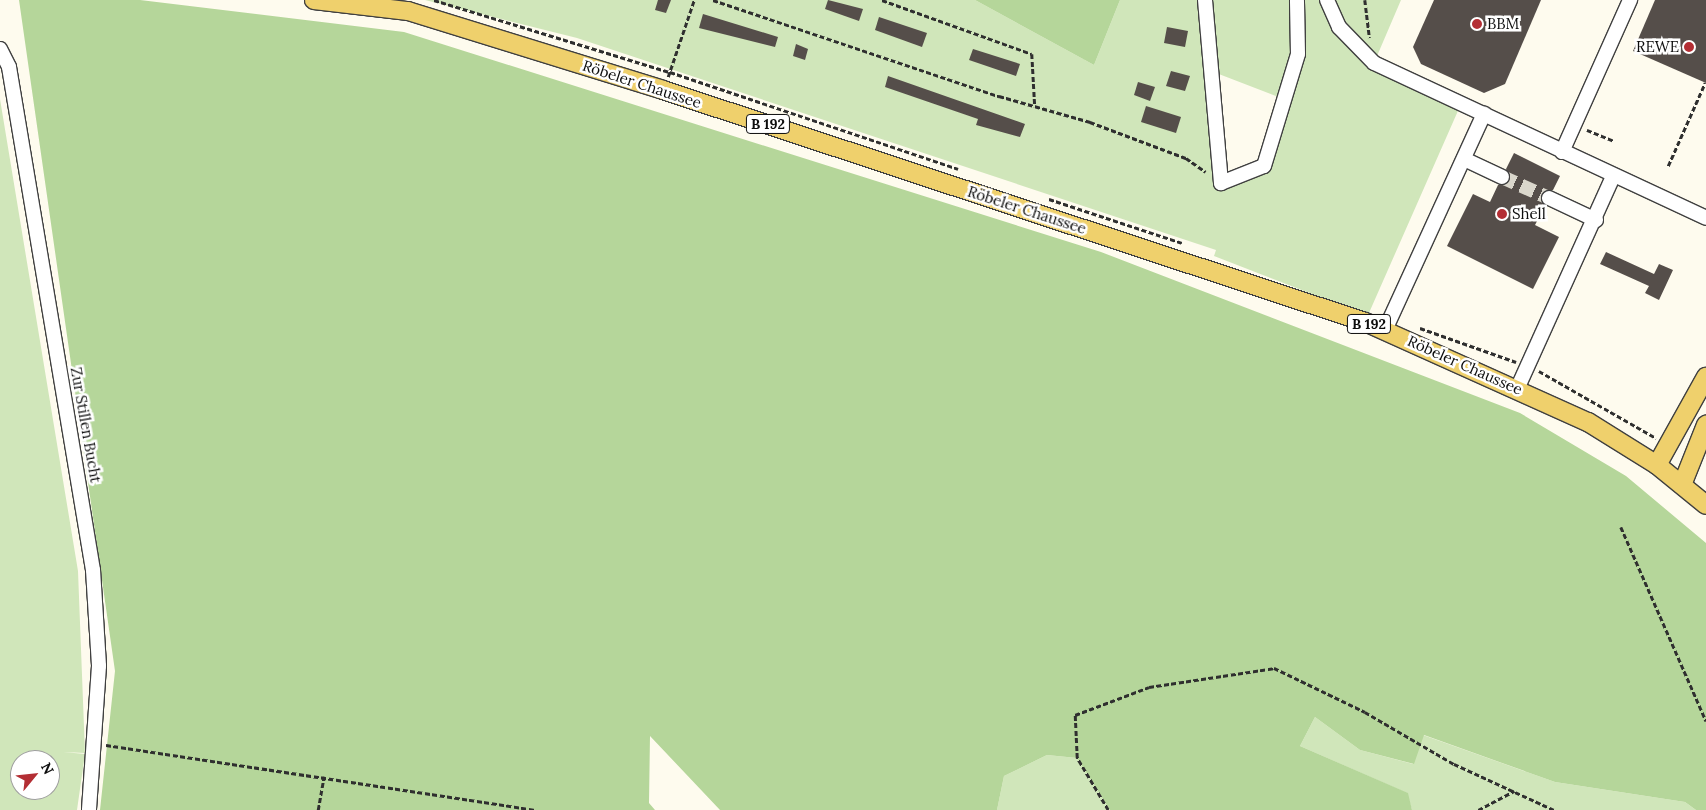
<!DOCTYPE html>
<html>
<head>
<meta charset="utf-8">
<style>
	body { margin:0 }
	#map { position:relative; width:1706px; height:810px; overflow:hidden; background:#fefbee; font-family:Lora,serif }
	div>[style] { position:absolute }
	.green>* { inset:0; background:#d0e6ba }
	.forest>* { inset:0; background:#b5d69a }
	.building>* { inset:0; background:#554e4a }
	.minor-tunnel>* { height:14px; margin-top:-7px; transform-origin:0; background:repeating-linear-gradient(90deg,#dad7cc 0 14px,transparent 0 21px) }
	.path>* { height:2.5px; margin-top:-1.25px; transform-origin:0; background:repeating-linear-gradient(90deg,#2f2f2f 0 5px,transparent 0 7.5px) }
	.roads { filter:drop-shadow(1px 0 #404040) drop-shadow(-1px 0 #404040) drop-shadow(0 1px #404040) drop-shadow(0 -1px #404040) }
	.minor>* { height:14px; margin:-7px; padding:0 7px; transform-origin:7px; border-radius:7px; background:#fff }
	.major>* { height:18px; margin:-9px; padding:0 9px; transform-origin:9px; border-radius:9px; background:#efd06c }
	.dots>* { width:14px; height:14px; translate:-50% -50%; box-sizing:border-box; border:2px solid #fff; border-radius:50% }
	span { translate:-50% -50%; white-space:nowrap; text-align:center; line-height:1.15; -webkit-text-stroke:5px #fff; paint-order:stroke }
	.shield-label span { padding:1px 4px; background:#fff; border:1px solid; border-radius:4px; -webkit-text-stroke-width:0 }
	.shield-label { font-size:14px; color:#0d0d0d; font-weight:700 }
	.poi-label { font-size:15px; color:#0d0d0d }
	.left { translate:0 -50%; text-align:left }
	.right { translate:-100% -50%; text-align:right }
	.street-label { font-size:15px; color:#0d0d0d }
	.north { position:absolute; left:10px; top:750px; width:50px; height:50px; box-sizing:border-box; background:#fff; border:1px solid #9e9e9e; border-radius:50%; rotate:62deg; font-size:14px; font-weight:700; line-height:20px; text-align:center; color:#0d0d0d }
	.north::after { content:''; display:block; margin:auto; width:18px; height:22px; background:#b32e34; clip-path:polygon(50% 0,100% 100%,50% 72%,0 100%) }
</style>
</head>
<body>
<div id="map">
	<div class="green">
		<div style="clip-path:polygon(evenodd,425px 0,975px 0,1094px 65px,1120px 0,1401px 0,1374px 63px,1461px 104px,1365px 322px,1356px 311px,1214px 256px,1216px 250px,577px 38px,425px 0,1211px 71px,1281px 98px,1264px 166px,1221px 182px,1211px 71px)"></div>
		<div style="clip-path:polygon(evenodd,0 99px,78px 571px,85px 753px,63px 752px,85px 754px,77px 810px,0 810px,0 99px,20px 760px,50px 760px,50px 790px,20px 790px,20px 760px)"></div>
		<div style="clip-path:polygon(1315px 717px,1360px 750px,1413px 764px,1423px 735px,1555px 782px,1685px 802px,1696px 810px,1412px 810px,1407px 793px,1300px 746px)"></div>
		<div style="clip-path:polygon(1047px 755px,1077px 758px,1110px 810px,997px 810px,1004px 776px)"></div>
	</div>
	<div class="forest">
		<div style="clip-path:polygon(19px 0,140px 0,404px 32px,1101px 252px,1520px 413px,1626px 476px,1706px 543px,1706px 810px,1696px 810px,1685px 802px,1555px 782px,1424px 735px,1414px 764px,1360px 750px,1315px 717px,1300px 746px,1408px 793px,1412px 810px,1110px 810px,1077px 758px,1047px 755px,1004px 776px,997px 810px,720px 810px,650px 736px,649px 803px,655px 810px,100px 810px,115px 671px)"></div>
		<div style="clip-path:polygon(975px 0,1120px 0,1094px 65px)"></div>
	</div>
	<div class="building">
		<div style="clip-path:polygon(658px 0,671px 0,666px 13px,655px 10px)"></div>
		<div style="clip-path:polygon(828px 0,863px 9px,859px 21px,825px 9px)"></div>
		<div style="clip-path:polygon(1434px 0,1541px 0,1505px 84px,1484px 93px,1421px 64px,1413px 47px)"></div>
		<div style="clip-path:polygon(1655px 0,1706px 0,1706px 83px,1633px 51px)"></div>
		<div style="clip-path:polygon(703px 14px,778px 37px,775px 47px,699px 28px)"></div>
		<div style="clip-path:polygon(879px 17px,927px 33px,922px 47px,875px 30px)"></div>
		<div style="clip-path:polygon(1167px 27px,1188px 31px,1185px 47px,1164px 43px)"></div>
		<div style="clip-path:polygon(796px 44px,808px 49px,805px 60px,793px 56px)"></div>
		<div style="clip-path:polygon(973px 49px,1020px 64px,1016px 76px,969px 60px)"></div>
		<div style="clip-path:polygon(1171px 71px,1190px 76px,1185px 91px,1166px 86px)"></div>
		<div style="clip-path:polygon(888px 76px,1025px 124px,1020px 137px,976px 125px,978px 119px,885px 87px)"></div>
		<div style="clip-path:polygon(1138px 82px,1155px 87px,1150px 101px,1134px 95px)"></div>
		<div style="clip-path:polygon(1146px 106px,1181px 117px,1176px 133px,1141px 122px)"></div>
		<div style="clip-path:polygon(1514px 153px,1560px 176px,1553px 190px,1541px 195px,1545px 206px,1535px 225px,1559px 237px,1533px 289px,1447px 246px,1473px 194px,1490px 202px,1498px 185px,1510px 181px,1506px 169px)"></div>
		<div style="clip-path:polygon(1606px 252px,1654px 274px,1659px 264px,1673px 270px,1659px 300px,1645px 293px,1649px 286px,1600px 264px)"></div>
	</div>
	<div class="minor-tunnel">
		<div style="left:1502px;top:177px;width:51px;rotate:24.1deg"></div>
	</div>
	<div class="path">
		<div style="left:434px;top:0;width:247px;rotate:17deg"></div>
		<div style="left:670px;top:72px;width:304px;rotate:18.6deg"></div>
		<div style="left:713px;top:0;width:302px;rotate:18.6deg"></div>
		<div style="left:999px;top:96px;width:95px;rotate:15.9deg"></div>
		<div style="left:1090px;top:122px;width:103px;rotate:20.6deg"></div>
		<div style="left:1186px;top:158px;width:24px;rotate:35deg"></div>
		<div style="left:882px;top:0;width:159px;rotate:19.8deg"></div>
		<div style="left:1032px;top:54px;width:53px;rotate:86.8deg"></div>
		<div style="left:1365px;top:0;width:38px;rotate:83deg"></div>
		<div style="left:668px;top:77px;width:81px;rotate:-71.3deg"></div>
		<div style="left:1587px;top:130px;width:29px;rotate:22deg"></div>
		<div style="left:1668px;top:166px;width:91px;rotate:-66deg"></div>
		<div style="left:1049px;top:199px;width:140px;rotate:18.3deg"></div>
		<div style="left:1420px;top:328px;width:102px;rotate:19.5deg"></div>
		<div style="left:1539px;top:371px;width:135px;rotate:29.8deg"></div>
		<div style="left:1621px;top:527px;width:212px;rotate:66.3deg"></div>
		<div style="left:106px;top:745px;width:434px;rotate:8.6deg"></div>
		<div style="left:318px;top:810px;width:34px;rotate:-80deg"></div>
		<div style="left:1108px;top:810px;width:61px;rotate:-120.8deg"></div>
		<div style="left:1077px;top:758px;width:43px;rotate:-92.7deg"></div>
		<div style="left:1075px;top:715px;width:79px;rotate:-20.7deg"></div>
		<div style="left:1149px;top:687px;width:126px;rotate:-8.6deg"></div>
		<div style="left:1274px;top:668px;width:101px;rotate:25.8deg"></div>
		<div style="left:1365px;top:712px;width:103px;rotate:30.3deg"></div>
		<div style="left:1454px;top:764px;width:110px;rotate:24.7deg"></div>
		<div style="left:1478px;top:810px;width:41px;rotate:-27.8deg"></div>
	</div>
	<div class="roads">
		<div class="minor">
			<div style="left:1205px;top:0;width:184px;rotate:85deg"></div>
			<div style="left:1221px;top:183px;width:46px;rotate:-21.6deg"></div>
			<div style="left:1264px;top:166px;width:117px;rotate:-73.1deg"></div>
			<div style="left:1298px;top:54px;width:54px;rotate:-91.1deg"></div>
			<div style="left:1327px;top:0;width:30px;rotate:66deg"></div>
			<div style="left:1339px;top:27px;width:50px;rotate:45.8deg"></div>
			<div style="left:1374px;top:63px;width:366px;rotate:25deg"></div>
			<div style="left:0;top:49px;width:20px;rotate:63deg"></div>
			<div style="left:9px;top:67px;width:510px;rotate:80.52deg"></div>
			<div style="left:93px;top:570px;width:96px;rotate:86.4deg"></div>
			<div style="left:99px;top:666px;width:144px;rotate:94deg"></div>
			<div style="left:1562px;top:152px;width:167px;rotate:-65.9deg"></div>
			<div style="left:1464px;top:159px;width:42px;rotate:25.3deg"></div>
			<div style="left:1549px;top:198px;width:52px;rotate:25.1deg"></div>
			<div style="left:1385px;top:330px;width:238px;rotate:-65.4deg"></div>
			<div style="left:1518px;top:387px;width:230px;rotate:-65.7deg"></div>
		</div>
		<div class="major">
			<div style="left:314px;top:0;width:95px;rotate:6.7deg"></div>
			<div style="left:408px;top:11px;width:267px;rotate:17.2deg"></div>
			<div style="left:663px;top:90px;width:739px;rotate:18.29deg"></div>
			<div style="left:1365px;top:322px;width:244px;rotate:24.2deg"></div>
			<div style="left:1588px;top:422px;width:81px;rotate:31.9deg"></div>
			<div style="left:1657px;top:465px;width:63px;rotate:39.2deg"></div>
			<div style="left:1657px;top:465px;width:101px;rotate:-60.9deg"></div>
			<div style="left:1682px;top:485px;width:65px;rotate:-68.2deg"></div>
		</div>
	</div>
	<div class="dots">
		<div style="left:1477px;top:24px;background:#b32e34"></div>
		<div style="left:1689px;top:47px;background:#b32e34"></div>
		<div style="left:1502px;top:214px;background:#b32e34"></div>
	</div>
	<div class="shield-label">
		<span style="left:768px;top:124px">B 192</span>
		<span style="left:1369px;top:324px">B 192</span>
	</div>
	<div class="poi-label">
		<span class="left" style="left:1487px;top:24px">BBM</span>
		<span class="right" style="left:1679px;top:47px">REWE</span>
		<span class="left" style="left:1512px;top:214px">Shell</span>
	</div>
	<div class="street-label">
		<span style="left:642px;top:84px;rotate:18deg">Röbeler Chaussee</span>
		<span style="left:1027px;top:210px;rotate:18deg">Röbeler Chaussee</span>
		<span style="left:1465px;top:365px;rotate:24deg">Röbeler Chaussee</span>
		<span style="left:86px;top:425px;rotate:80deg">Zur Stillen Bucht</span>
	</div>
	<div class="north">N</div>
</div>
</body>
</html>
